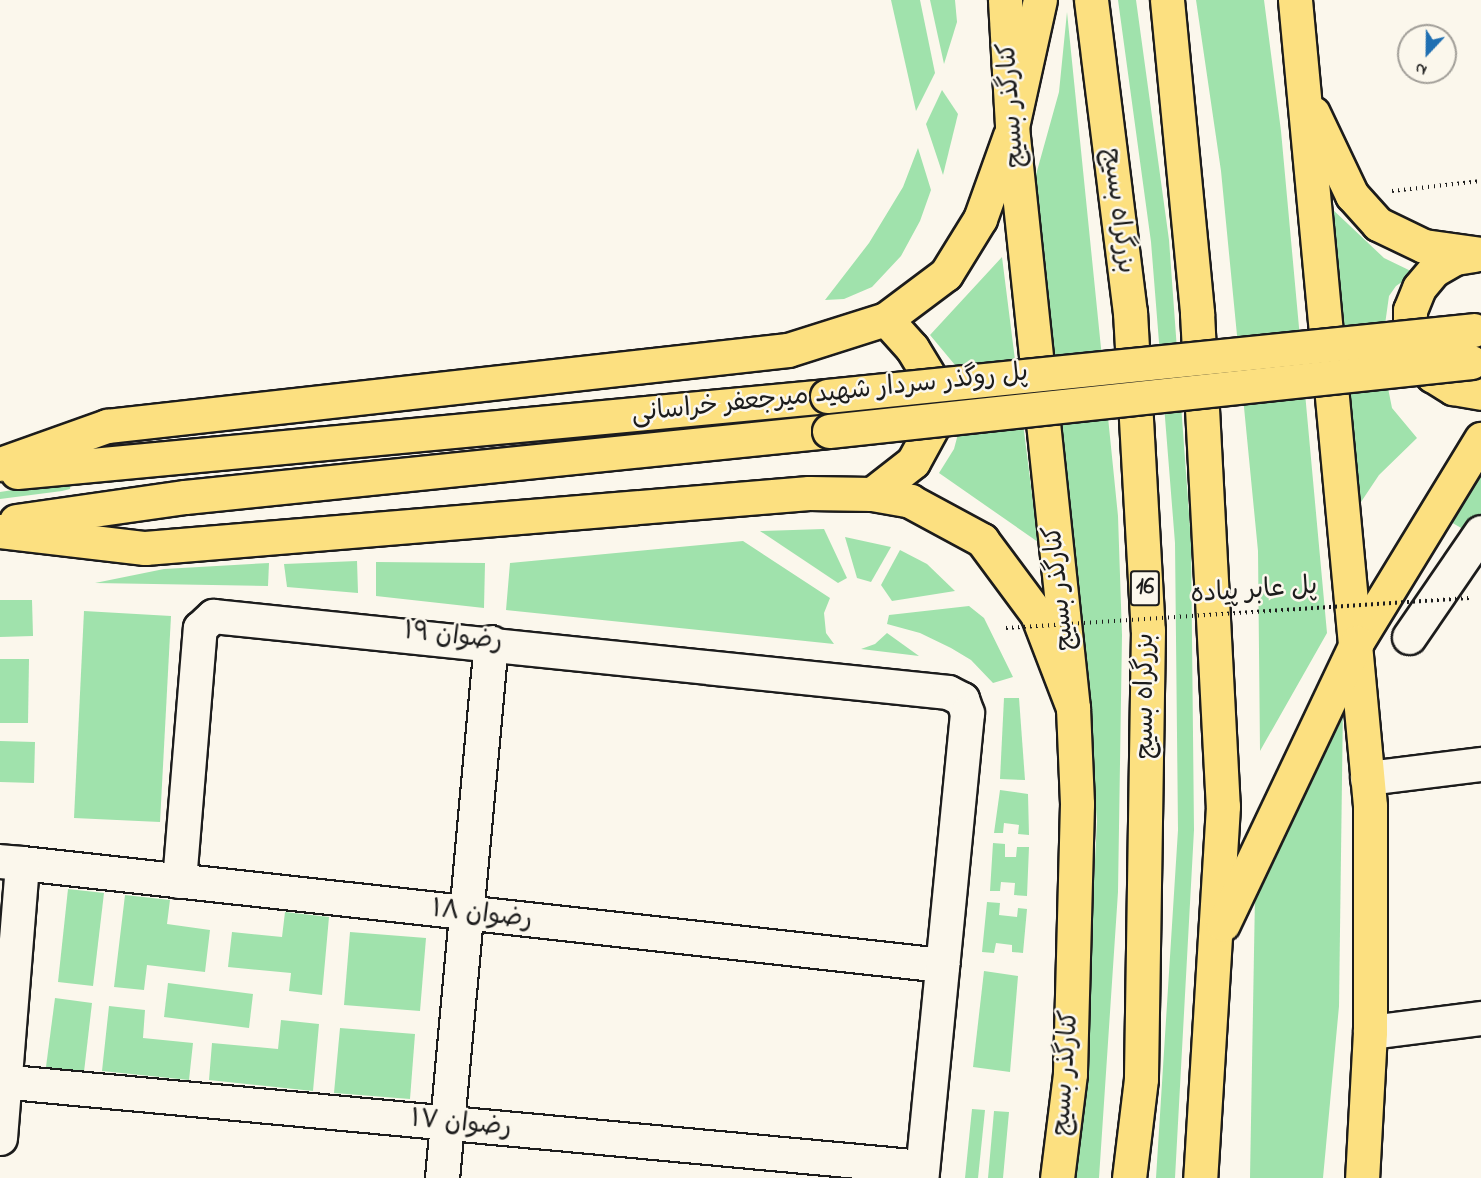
<!DOCTYPE html>
<html>
<head>
<meta charset="utf-8">
<style>
	body { margin:0 }
	#map { position:relative; width:1481px; height:1178px; overflow:hidden; background:#fbf7ec; font-family:"Indie Flower","Playpen Sans Arabic",sans-serif }
	div>[style] { position:absolute }
	.green>* { inset:0; background:#a0e2ac }
	.path>* { height:4px; margin-top:-2px; transform-origin:0; background:repeating-linear-gradient(90deg,#1c1c1c 0 1.5px,transparent 0 6px) }
	.roads { filter:drop-shadow(2px 0 #1c1c1c) drop-shadow(-2px 0 #1c1c1c) drop-shadow(0 2px #1c1c1c) drop-shadow(0 -2px #1c1c1c) }
	.minor>* { height:33px; margin:-16.5px; padding:0 16.5px; transform-origin:16.5px; border-radius:16.5px; background:#fbf7ec }
	.major>* { height:33px; margin:-16.5px; padding:0 16.5px; transform-origin:16.5px; border-radius:16.5px; background:#fce080 }
	.highway>* { height:33px; margin:-16.5px; padding:0 16.5px; transform-origin:16.5px; border-radius:16.5px; background:#fce080 }
	.path-bridge>* { height:4px; margin-top:-2px; transform-origin:0; background:repeating-linear-gradient(90deg,#1c1c1c 0 1.5px,transparent 0 6px) }
	.bridges { filter:drop-shadow(2px 0 #1c1c1c) drop-shadow(-2px 0 #1c1c1c) drop-shadow(0 2px #1c1c1c) drop-shadow(0 -2px #1c1c1c) }
	.major-bridge>* { height:33px; margin:-16.5px; padding:0 16.5px; transform-origin:16.5px; border-radius:16.5px; background:#fce080 }
	span { translate:-50% -50%; white-space:nowrap; text-align:center; line-height:1.15; -webkit-text-stroke:5px #fbf7ec; paint-order:stroke }
	.shield-label span { padding:2px 4px; background:#fbf7ec; border:2px solid; border-radius:4px; -webkit-text-stroke-width:0 }
	.shield-label { font-size:24px; color:#1c1c1c; font-weight:700 }
	.street-label { font-size:26px; color:#1c1c1c }
	.north { position:absolute; left:1397px; top:24px; width:60px; height:60px; box-sizing:border-box; background:#fbf7ec; border:2px solid #a29f99; border-radius:50%; rotate:202deg; font-size:16px; font-weight:700; line-height:24px; text-align:center; color:#1c1c1c }
	.north::after { content:''; display:block; margin:auto; width:21px; height:27px; background:#1f6fb2; clip-path:polygon(50% 0,100% 100%,50% 72%,0 100%) }
</style>
</head>
<body>
<div id="map">
	<div class="green">
		<div style="clip-path:polygon(891px 0,920px 0,935px 73px,916px 111px)"></div>
		<div style="clip-path:polygon(930px 0,955px 0,957px 22px,944px 64px)"></div>
		<div style="clip-path:polygon(1118px 0,1136px 0,1169px 240px,1191px 541px,1194px 830px,1175px 1178px,1156px 1178px,1178px 830px,1175px 543px,1151px 242px)"></div>
		<div style="clip-path:polygon(1196px 0,1264px 0,1281px 131px,1327px 633px,1260px 751px,1258px 551px,1221px 171px)"></div>
		<div style="clip-path:polygon(1067px 12px,1118px 516px,1122px 635px,1118px 892px,1099px 1178px,1073px 1178px,1083px 1096px,1097px 821px,1075px 555px,1032px 189px,1059px 92px)"></div>
		<div style="clip-path:polygon(942px 90px,958px 114px,943px 175px,926px 124px)"></div>
		<div style="clip-path:polygon(918px 148px,931px 190px,920px 221px,901px 256px,872px 287px,844px 299px,825px 300px,869px 243px,903px 187px)"></div>
		<div style="clip-path:polygon(1330px 207px,1384px 258px,1415px 273px,1396px 286px,1389px 296px,1381px 353px,1392px 408px,1417px 438px,1379px 475px,1355px 511px)"></div>
		<div style="clip-path:polygon(1002px 257px,1038px 542px,939px 473px,954px 449px,967px 400px,955px 365px,930px 335px)"></div>
		<div style="clip-path:polygon(1481px 454px,1481px 520px,1468px 532px,1444px 518px)"></div>
		<div style="clip-path:polygon(71px 481px,70px 489px,62px 491px,0 499px,0 492px)"></div>
		<div style="clip-path:polygon(824px 529px,847px 578px,838px 583px,760px 531px)"></div>
		<div style="clip-path:polygon(845px 537px,891px 547px,871px 582px,857px 578px)"></div>
		<div style="clip-path:polygon(743px 541px,830px 598px,824px 613px,826px 633px,834px 644px,506px 610px,510px 563px)"></div>
		<div style="clip-path:polygon(900px 550px,927px 564px,955px 591px,892px 601px,881px 585px)"></div>
		<div style="clip-path:polygon(357px 561px,358px 593px,287px 587px,284px 564px)"></div>
		<div style="clip-path:polygon(376px 562px,485px 563px,484px 608px,376px 596px)"></div>
		<div style="clip-path:polygon(269px 563px,268px 586px,95px 583px,164px 569px)"></div>
		<div style="clip-path:polygon(0 600px,32px 600px,33px 636px,0 637px)"></div>
		<div style="clip-path:polygon(969px 606px,984px 618px,1013px 677px,993px 683px,971px 660px,951px 648px,920px 633px,887px 624px,889px 615px)"></div>
		<div style="clip-path:polygon(84px 611px,171px 616px,160px 822px,74px 818px)"></div>
		<div style="clip-path:polygon(887px 633px,919px 656px,861px 649px,875px 644px)"></div>
		<div style="clip-path:polygon(0 659px,29px 659px,28px 723px,0 723px)"></div>
		<div style="clip-path:polygon(1004px 698px,1019px 698px,1025px 780px,1000px 779px)"></div>
		<div style="clip-path:polygon(1343px 703px,1339px 1006px,1323px 1178px,1250px 1178px,1255px 896px)"></div>
		<div style="clip-path:polygon(0 741px,35px 742px,34px 783px,0 782px)"></div>
		<div style="clip-path:polygon(1000px 790px,1028px 794px,1029px 835px,1018px 834px,1019px 825px,1004px 823px,1003px 833px,994px 833px)"></div>
		<div style="clip-path:polygon(993px 843px,1005px 844px,1005px 857px,1016px 857px,1017px 847px,1029px 847px,1027px 896px,1014px 895px,1015px 883px,1001px 882px,1000px 891px,990px 891px)"></div>
		<div style="clip-path:polygon(68px 889px,104px 893px,93px 986px,58px 982px)"></div>
		<div style="clip-path:polygon(125px 895px,170px 900px,167px 924px,210px 930px,205px 972px,147px 965px,144px 990px,114px 987px)"></div>
		<div style="clip-path:polygon(987px 902px,1000px 903px,999px 915px,1017px 917px,1018px 908px,1027px 909px,1023px 953px,1012px 952px,1012px 945px,996px 943px,994px 953px,982px 952px)"></div>
		<div style="clip-path:polygon(285px 912px,329px 917px,322px 995px,289px 991px,291px 973px,228px 967px,232px 932px,282px 937px)"></div>
		<div style="clip-path:polygon(350px 932px,426px 938px,420px 1011px,344px 1005px)"></div>
		<div style="clip-path:polygon(984px 971px,1018px 976px,1010px 1072px,973px 1067px)"></div>
		<div style="clip-path:polygon(168px 983px,253px 994px,249px 1028px,164px 1017px)"></div>
		<div style="clip-path:polygon(55px 998px,92px 1003px,84px 1072px,46px 1067px)"></div>
		<div style="clip-path:polygon(109px 1006px,145px 1010px,143px 1038px,193px 1043px,189px 1080px,102px 1071px)"></div>
		<div style="clip-path:polygon(281px 1020px,319px 1024px,313px 1091px,209px 1080px,212px 1043px,278px 1049px)"></div>
		<div style="clip-path:polygon(340px 1028px,415px 1034px,410px 1099px,334px 1093px)"></div>
		<div style="clip-path:polygon(972px 1109px,985px 1110px,978px 1178px,965px 1178px)"></div>
		<div style="clip-path:polygon(994px 1111px,1009px 1112px,1003px 1178px,988px 1178px)"></div>
	</div>
	<div class="path">
		<div style="left:1392px;top:191px;width:90px;rotate:-6.4deg"></div>
	</div>
	<div class="roads">
		<div class="minor">
			<div style="left:1409px;top:637px;width:127px;rotate:-55.6deg"></div>
			<div style="left:1367px;top:778px;width:115px;rotate:-7deg"></div>
			<div style="left:22px;top:863px;width:926px;rotate:6.33deg"></div>
			<div style="left:179px;top:881px;width:254px;rotate:-85.3deg"></div>
			<div style="left:200px;top:628px;width:18px;rotate:-43deg"></div>
			<div style="left:213px;top:616px;width:739px;rotate:5.9deg"></div>
			<div style="left:948px;top:692px;width:16px;rotate:27deg"></div>
			<div style="left:962px;top:699px;width:15px;rotate:70deg"></div>
			<div style="left:967px;top:713px;width:467px;rotate:95.6deg"></div>
			<div style="left:1370px;top:1032px;width:112px;rotate:-7.2deg"></div>
			<div style="left:0;top:1081px;width:926px;rotate:5.33deg"></div>
			<div style="left:0;top:1138px;width:276px;rotate:-85.4deg"></div>
			<div style="left:22px;top:863px;width:22px;rotate:-175deg"></div>
			<div style="left:442px;top:1178px;width:538px;rotate:-84.78deg"></div>
		</div>
		<div class="major">
			<div style="left:1005px;top:0;width:127px;rotate:86.8deg"></div>
			<div style="left:1012px;top:127px;width:584px;rotate:84.01deg"></div>
			<div style="left:1073px;top:708px;width:96px;rotate:87.6deg"></div>
			<div style="left:1077px;top:804px;width:270px;rotate:91.5deg"></div>
			<div style="left:1070px;top:1074px;width:105px;rotate:97.1deg"></div>
			<div style="left:1295px;top:0;width:809px;rotate:84.68deg"></div>
			<div style="left:1370px;top:806px;width:226px;rotate:90deg"></div>
			<div style="left:1370px;top:1032px;width:146px;rotate:93.1deg"></div>
			<div style="left:1313px;top:113px;width:91px;rotate:64.6deg"></div>
			<div style="left:1352px;top:195px;width:39px;rotate:48deg"></div>
			<div style="left:1378px;top:224px;width:51px;rotate:25.6deg"></div>
			<div style="left:1424px;top:246px;width:58px;rotate:8deg"></div>
			<div style="left:1474px;top:255px;width:19px;rotate:171deg"></div>
			<div style="left:1455px;top:258px;width:24px;rotate:150deg"></div>
			<div style="left:1434px;top:270px;width:23px;rotate:130deg"></div>
			<div style="left:1419px;top:288px;width:24px;rotate:112deg"></div>
			<div style="left:1410px;top:310px;width:24px;rotate:90deg"></div>
			<div style="left:1410px;top:334px;width:23px;rotate:70deg"></div>
			<div style="left:1418px;top:356px;width:24px;rotate:54deg"></div>
			<div style="left:1432px;top:375px;width:25px;rotate:32deg"></div>
			<div style="left:1453px;top:388px;width:28px;rotate:10deg"></div>
			<div style="left:0;top:464px;width:114px;rotate:-19.6deg"></div>
			<div style="left:107px;top:426px;width:685px;rotate:-6.37deg"></div>
			<div style="left:788px;top:350px;width:103px;rotate:-17.6deg"></div>
			<div style="left:886px;top:319px;width:75px;rotate:-36.9deg"></div>
			<div style="left:946px;top:274px;width:65px;rotate:-58.3deg"></div>
			<div style="left:980px;top:219px;width:89px;rotate:-70.3deg"></div>
			<div style="left:17px;top:472px;width:814px;rotate:-5.36deg"></div>
			<div style="left:872px;top:494px;width:52px;rotate:-38deg"></div>
			<div style="left:913px;top:462px;width:48px;rotate:-61.3deg"></div>
			<div style="left:936px;top:420px;width:36px;rotate:-93deg"></div>
			<div style="left:934px;top:384px;width:42px;rotate:-121.4deg"></div>
			<div style="left:912px;top:348px;width:39px;rotate:-132deg"></div>
			<div style="left:16px;top:521px;width:171px;rotate:-8.1deg"></div>
			<div style="left:185px;top:497px;width:647px;rotate:-5.85deg"></div>
			<div style="left:0;top:531px;width:146px;rotate:6.7deg"></div>
			<div style="left:145px;top:548px;width:666px;rotate:-4.74deg"></div>
			<div style="left:809px;top:493px;width:63px;rotate:0.9deg"></div>
			<div style="left:872px;top:494px;width:39px;rotate:10deg"></div>
			<div style="left:910px;top:501px;width:82px;rotate:28.4deg"></div>
			<div style="left:982px;top:540px;width:92px;rotate:53.4deg"></div>
			<div style="left:1037px;top:614px;width:101px;rotate:69deg"></div>
			<div style="left:1357px;top:642px;width:238px;rotate:-58.6deg"></div>
		</div>
		<div class="highway">
			<div style="left:1091px;top:0;width:314px;rotate:82.9deg"></div>
			<div style="left:1130px;top:312px;width:319px;rotate:86.8deg"></div>
			<div style="left:1148px;top:630px;width:449px;rotate:90.9deg"></div>
			<div style="left:1141px;top:1079px;width:100px;rotate:96.9deg"></div>
			<div style="left:1167px;top:0;width:314px;rotate:84.5deg"></div>
			<div style="left:1197px;top:313px;width:494px;rotate:87deg"></div>
			<div style="left:1223px;top:806px;width:373px;rotate:93.5deg"></div>
			<div style="left:1012px;top:127px;width:130px;rotate:-77.6deg"></div>
			<div style="left:1223px;top:924px;width:312px;rotate:-64.6deg"></div>
		</div>
	</div>
	<div class="path-bridge">
		<div style="left:1006px;top:628px;width:464px;rotate:-3.7deg"></div>
	</div>
	<div class="bridges">
		<div class="major-bridge">
			<div style="left:827px;top:396px;width:650px;rotate:-5.82deg"></div>
			<div style="left:829px;top:431px;width:646px;rotate:-6.13deg"></div>
		</div>
	</div>
	<div class="shield-label">
		<span style="left:1145px;top:588px">16</span>
	</div>
	<div class="street-label">
		<span style="left:1013px;top:105px;rotate:-94deg">کنارگذر بسیج</span>
		<span style="left:1117px;top:211px;rotate:83deg">بزرگراه بسیج</span>
		<span style="left:830px;top:395px;rotate:-6deg">پل روگذر سردار شهید میرجعفر خراسانی</span>
		<span style="left:1061px;top:588px;rotate:-96deg">کنارگذر بسیج</span>
		<span style="left:1254px;top:592px;rotate:-4deg">پل عابر پیاده</span>
		<span style="left:453px;top:638px;rotate:6deg">رضوان ۱۹</span>
		<span style="left:1147px;top:696px;rotate:-90deg">بزرگراه بسیج</span>
		<span style="left:482px;top:916px;rotate:6deg">رضوان ۱۸</span>
		<span style="left:1067px;top:1073px;rotate:-86deg">کنارگذر بسیج</span>
		<span style="left:461px;top:1125px;rotate:5deg">رضوان ۱۷</span>
	</div>
	<div class="north">N</div>
</div>
</body>
</html>
